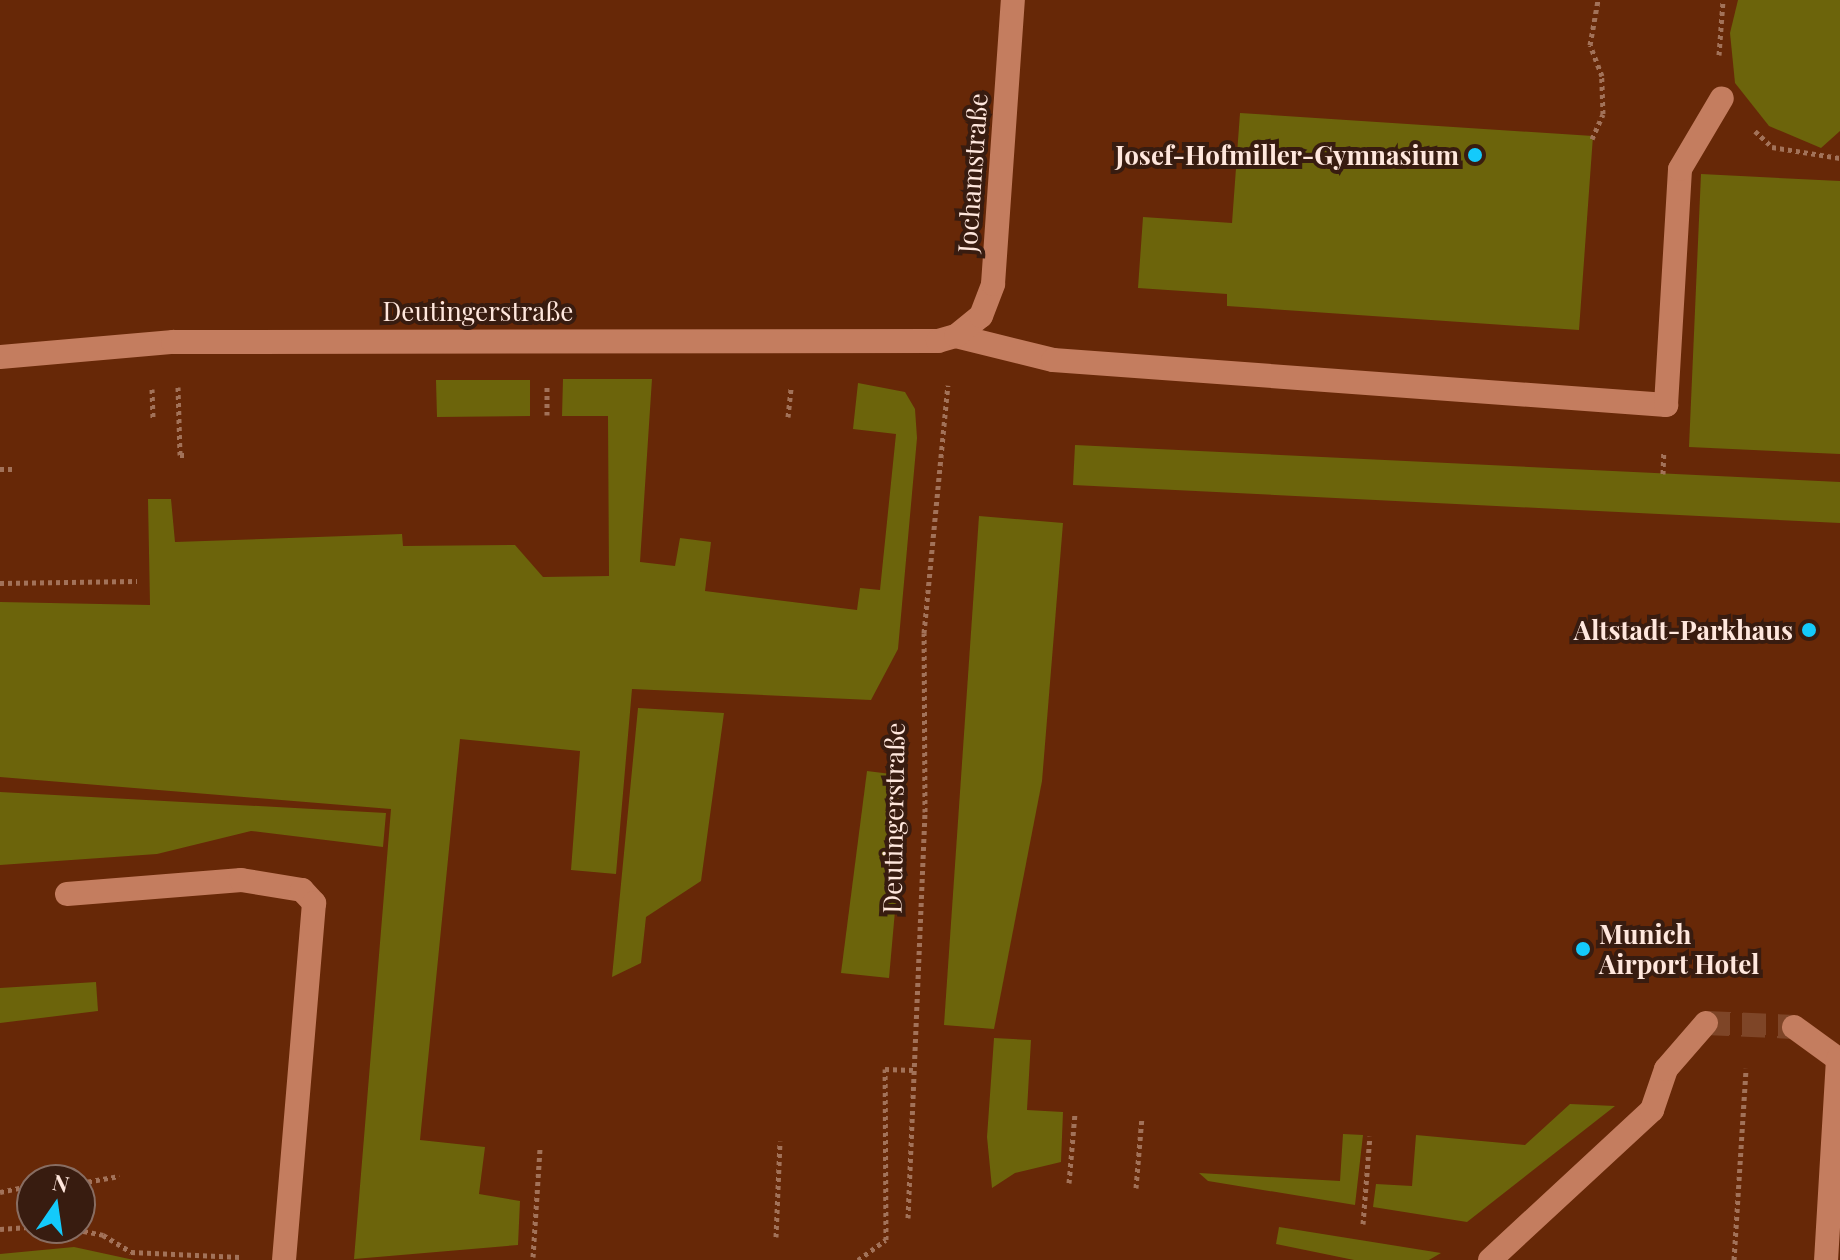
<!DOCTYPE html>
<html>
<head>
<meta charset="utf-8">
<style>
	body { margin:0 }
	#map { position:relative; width:1840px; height:1260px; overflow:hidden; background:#672807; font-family:"Playfair Display",serif }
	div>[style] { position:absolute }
	.green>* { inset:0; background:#6c640b }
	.minor-tunnel>* { height:24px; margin-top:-12px; transform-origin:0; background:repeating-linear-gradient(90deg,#7e4527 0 24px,transparent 0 36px) }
	.path>* { height:5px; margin-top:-2.5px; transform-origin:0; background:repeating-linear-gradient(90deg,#a27259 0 4px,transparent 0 8px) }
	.minor>* { height:24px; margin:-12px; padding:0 12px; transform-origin:12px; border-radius:12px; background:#c47d5f }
	.dots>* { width:22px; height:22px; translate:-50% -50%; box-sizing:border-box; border:4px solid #381c10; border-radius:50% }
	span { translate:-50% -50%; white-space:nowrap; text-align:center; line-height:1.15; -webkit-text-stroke:8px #381c10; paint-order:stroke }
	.poi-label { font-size:26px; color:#ffe7dd; font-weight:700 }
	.right { translate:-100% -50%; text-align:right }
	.left { translate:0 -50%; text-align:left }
	.street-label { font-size:26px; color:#ffe7dd }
	.north { position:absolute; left:16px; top:1164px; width:80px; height:80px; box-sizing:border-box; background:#381c10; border:2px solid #886d62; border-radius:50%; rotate:13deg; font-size:22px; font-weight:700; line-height:32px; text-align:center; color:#ffe7dd }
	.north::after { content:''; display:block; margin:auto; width:28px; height:36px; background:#14cafb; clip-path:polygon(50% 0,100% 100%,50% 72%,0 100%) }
</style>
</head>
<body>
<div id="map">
	<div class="green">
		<div style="clip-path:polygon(1738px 0,1840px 0,1840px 131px,1821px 148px,1769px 126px,1735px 83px,1730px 33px)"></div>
		<div style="clip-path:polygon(1240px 113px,1593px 136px,1579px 330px,1227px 306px,1227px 294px,1138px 288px,1143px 217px,1232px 223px)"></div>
		<div style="clip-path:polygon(1701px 174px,1840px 181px,1840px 454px,1689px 447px)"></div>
		<div style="clip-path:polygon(563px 379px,652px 379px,640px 562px,675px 566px,680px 538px,711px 542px,705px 591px,857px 610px,860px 588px,880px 590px,896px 434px,853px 429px,858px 383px,905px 392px,915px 409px,917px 438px,898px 649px,871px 700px,632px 689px,616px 874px,571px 870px,580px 751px,460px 739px,420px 1140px,485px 1147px,479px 1194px,520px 1201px,518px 1245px,354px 1259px,391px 809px,0 777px,0 602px,150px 605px,148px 499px,171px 499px,175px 542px,402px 534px,403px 546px,515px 545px,543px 577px,609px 576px,608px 416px,562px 416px)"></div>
		<div style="clip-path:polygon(436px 380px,530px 380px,530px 416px,437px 417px)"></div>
		<div style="clip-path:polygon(1075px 445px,1840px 482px,1840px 523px,1073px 485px)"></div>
		<div style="clip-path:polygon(979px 516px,1063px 523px,1042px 781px,994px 1029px,944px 1025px)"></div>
		<div style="clip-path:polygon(638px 708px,724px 713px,701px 881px,646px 917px,641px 963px,612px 977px)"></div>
		<div style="clip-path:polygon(867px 771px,907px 776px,889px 978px,841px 973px)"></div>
		<div style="clip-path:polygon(0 792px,386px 813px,383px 847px,251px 831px,157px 854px,0 865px)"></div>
		<div style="clip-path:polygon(96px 982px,98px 1011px,0 1023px,0 988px)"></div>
		<div style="clip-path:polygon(994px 1038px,1031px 1040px,1027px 1110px,1063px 1112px,1061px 1162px,1015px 1173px,992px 1188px,987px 1137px)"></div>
		<div style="clip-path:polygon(1570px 1104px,1615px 1106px,1467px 1222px,1373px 1207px,1376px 1184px,1412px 1186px,1416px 1135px,1525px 1145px)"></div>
		<div style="clip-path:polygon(1343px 1134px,1363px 1135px,1355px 1205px,1208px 1181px,1199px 1173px,1340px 1181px)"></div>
		<div style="clip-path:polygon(1279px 1227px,1441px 1253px,1429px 1260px,1354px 1260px,1276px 1244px)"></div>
		<div style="clip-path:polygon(74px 1247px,134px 1260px,0 1260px,0 1254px)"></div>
	</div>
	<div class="minor-tunnel">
		<div style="left:1706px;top:1023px;width:88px;rotate:2.6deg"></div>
	</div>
	<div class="path">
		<div style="left:1719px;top:55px;width:55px;rotate:-85.8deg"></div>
		<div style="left:1755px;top:131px;width:23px;rotate:43deg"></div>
		<div style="left:1772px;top:147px;width:69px;rotate:9.2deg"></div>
		<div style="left:1592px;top:139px;width:27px;rotate:-66deg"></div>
		<div style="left:1603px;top:114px;width:38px;rotate:-92deg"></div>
		<div style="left:1602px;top:76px;width:33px;rotate:-111deg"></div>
		<div style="left:1590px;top:45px;width:46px;rotate:-79.9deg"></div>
		<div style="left:178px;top:387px;width:68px;rotate:88.3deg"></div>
		<div style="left:180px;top:455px;width:6px"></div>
		<div style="left:152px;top:389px;width:31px;rotate:88deg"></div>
		<div style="left:547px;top:415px;width:31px;rotate:-90deg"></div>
		<div style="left:788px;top:417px;width:31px;rotate:-84deg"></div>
		<div style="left:0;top:469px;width:13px"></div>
		<div style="left:1663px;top:474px;width:23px;rotate:-88deg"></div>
		<div style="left:0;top:583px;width:137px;rotate:-0.8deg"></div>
		<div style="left:80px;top:1183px;width:40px;rotate:-10deg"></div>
		<div style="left:1069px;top:1183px;width:70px;rotate:-85.1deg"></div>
		<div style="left:1136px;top:1188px;width:71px;rotate:-85.2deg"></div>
		<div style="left:0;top:1192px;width:33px;rotate:-12deg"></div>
		<div style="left:908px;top:1218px;width:406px;rotate:-87.6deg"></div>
		<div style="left:925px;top:812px;width:179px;rotate:-90.3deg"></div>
		<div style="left:924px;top:633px;width:249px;rotate:-84.5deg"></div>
		<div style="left:1363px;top:1224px;width:88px;rotate:-85.5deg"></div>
		<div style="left:68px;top:1228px;width:36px;rotate:11deg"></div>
		<div style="left:103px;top:1235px;width:33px;rotate:31deg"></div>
		<div style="left:131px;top:1252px;width:109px;rotate:2.6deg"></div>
		<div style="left:0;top:1229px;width:32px;rotate:-4deg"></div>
		<div style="left:776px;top:1237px;width:96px;rotate:-87.6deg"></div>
		<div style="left:533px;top:1257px;width:109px;rotate:-86.3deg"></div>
		<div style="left:858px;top:1260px;width:34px;rotate:-36deg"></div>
		<div style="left:886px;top:1240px;width:171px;rotate:-90.3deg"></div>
		<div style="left:885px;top:1069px;width:28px;rotate:2deg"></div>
		<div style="left:1734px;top:1260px;width:192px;rotate:-86.4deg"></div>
	</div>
	<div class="minor">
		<div style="left:956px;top:336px;width:100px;rotate:13.9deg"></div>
		<div style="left:1053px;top:360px;width:615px;rotate:4.2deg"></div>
		<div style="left:1666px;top:405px;width:236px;rotate:-86.6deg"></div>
		<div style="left:1680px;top:169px;width:82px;rotate:-59.4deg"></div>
		<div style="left:0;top:357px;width:174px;rotate:-5deg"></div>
		<div style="left:173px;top:342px;width:765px;rotate:-0.07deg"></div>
		<div style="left:938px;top:341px;width:19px;rotate:-16deg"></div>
		<div style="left:956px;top:336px;width:32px;rotate:-39deg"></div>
		<div style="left:981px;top:316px;width:34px;rotate:-69deg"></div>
		<div style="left:993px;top:284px;width:285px;rotate:-86deg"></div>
		<div style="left:67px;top:894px;width:175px;rotate:-4.6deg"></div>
		<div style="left:241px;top:880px;width:62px;rotate:9.3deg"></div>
		<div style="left:302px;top:890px;width:18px;rotate:47deg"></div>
		<div style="left:314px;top:903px;width:358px;rotate:94.8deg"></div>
		<div style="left:1794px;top:1027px;width:54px;rotate:36deg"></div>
		<div style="left:1838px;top:1059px;width:201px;rotate:93.4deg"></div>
		<div style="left:1490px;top:1260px;width:221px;rotate:-42.8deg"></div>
		<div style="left:1652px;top:1110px;width:43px;rotate:-71.1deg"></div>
		<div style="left:1666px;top:1069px;width:61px;rotate:-49deg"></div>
	</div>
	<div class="dots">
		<div style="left:1475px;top:155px;background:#14cafb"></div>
		<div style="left:1809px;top:630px;background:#14cafb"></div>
		<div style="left:1583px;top:949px;background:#14cafb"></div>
	</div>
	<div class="poi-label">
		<span class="right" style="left:1459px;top:155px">Josef-Hofmiller-Gymnasium</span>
		<span class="right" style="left:1793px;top:630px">Altstadt-Parkhaus</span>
		<span class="left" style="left:1599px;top:949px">Munich<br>Airport Hotel</span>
	</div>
	<div class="street-label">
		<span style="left:972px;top:173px;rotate:-86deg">Jochamstraße</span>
		<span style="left:478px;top:311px">Deutingerstraße</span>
		<span style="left:893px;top:818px;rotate:-89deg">Deutingerstraße</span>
	</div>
	<div class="north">N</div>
</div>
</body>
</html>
